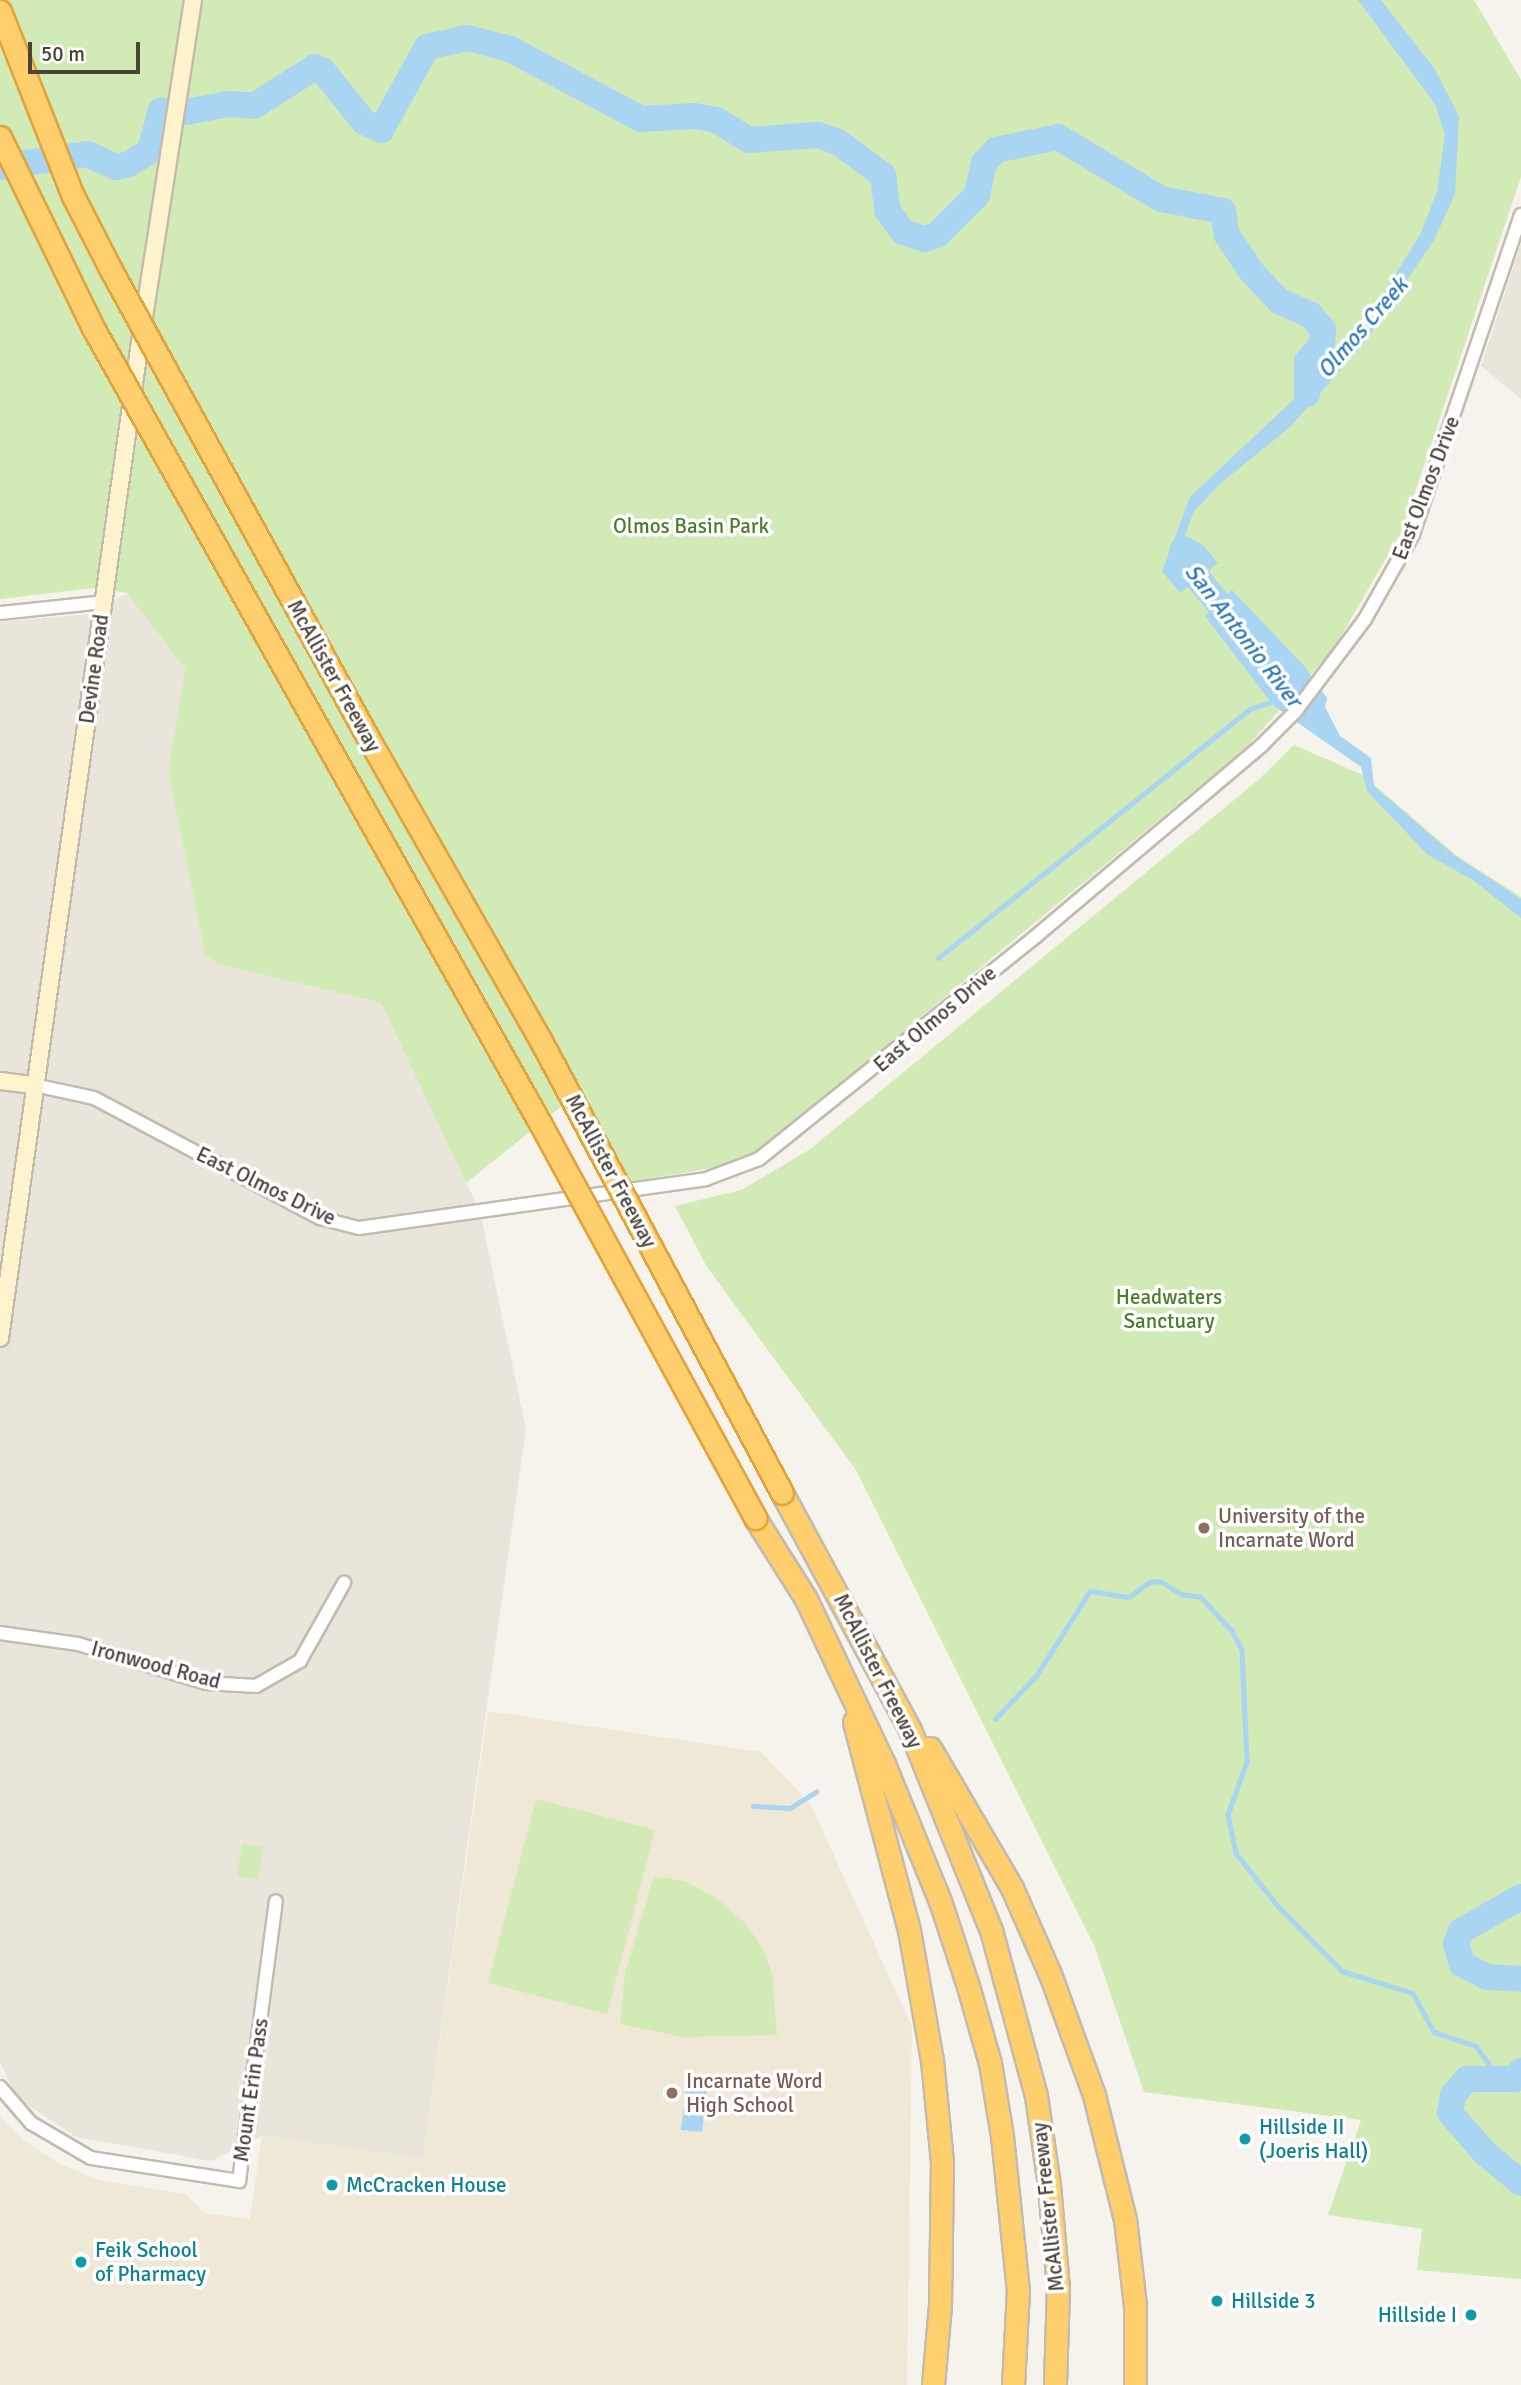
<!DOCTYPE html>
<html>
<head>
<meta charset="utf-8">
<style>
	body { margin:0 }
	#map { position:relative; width:1521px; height:2385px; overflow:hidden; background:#f6f3ec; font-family:Signika,sans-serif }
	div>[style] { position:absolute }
	.residential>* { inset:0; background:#eae5da }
	.education>* { inset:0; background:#efe8d6 }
	.green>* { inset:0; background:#d2eab5 }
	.water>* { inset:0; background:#a9d4f2 }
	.stream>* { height:4.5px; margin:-2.25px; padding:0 2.25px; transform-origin:2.25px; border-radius:2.25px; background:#a9d4f2 }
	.river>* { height:26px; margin:-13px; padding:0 13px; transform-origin:13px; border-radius:13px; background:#a9d4f2 }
	.roads { filter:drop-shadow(2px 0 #c2bbae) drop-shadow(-2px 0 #c2bbae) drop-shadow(0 2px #c2bbae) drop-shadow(0 -2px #c2bbae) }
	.street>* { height:12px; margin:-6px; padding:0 6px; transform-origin:6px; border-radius:6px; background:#fff }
	.secondary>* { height:16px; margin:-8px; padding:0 8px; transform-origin:8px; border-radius:8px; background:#fff3cd }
	.highway>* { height:21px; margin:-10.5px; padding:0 10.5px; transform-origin:10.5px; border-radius:10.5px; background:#ffcf6e }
	.bridges { filter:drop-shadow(2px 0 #e0a43c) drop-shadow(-2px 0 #e0a43c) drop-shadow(0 2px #e0a43c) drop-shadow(0 -2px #e0a43c) }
	.highway-bridge>* { height:21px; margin:-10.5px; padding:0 10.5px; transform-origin:10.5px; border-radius:10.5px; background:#ffcf6e }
	.dots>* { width:19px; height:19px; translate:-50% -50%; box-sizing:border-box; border:4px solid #fff; border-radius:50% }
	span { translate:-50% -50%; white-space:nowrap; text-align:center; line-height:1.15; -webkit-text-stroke:7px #fff; paint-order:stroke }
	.street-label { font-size:21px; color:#4b4439 }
	.park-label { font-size:21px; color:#4a7f2a }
	.education-label { font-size:21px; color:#785e54 }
	.left { translate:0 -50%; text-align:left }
	.culture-label { font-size:21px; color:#0d838f }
	.right { translate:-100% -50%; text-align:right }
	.water-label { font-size:23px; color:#2e7ab2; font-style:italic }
	.scale { position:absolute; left:28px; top:42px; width:112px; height:32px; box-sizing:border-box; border:4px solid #4b4439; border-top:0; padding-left:9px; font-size:21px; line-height:24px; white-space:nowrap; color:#4b4439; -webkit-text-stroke:5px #fff; paint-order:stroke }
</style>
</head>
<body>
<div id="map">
	<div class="residential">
		<div style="clip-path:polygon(1521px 243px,1521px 399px,1481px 366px)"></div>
		<div style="clip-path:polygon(127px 593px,185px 669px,168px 772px,205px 955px,218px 964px,381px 1003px,480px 1212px,526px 1429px,423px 2159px,262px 2136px,211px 2161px,76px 2137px,16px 2097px,0 2062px,0 622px,89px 614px)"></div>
	</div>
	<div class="education">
		<div style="clip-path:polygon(488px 1711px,761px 1752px,811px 1805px,912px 2027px,907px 2385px,0 2385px,0 2116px,25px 2141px,60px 2164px,99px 2180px,185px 2194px,205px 2213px,250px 2219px,262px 2136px,423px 2159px)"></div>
	</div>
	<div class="green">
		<div style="clip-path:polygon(0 0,1474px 0,1521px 80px,1521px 177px,1402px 531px,1334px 648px,1247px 747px,760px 1150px,724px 1166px,624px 1183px,577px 1094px,466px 1183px,381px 1003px,218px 964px,205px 955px,168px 772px,185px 669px,127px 593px,94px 588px,0 599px)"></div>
		<div style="clip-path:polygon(1294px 745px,1363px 775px,1456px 855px,1521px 897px,1521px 2279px,1417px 2270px,1422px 2229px,1328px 2215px,1361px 2120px,1144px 2092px,1094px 1945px,856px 1470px,707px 1267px,675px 1206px,741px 1190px,809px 1150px,1257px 781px)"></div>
		<div style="clip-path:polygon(536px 1799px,655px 1830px,607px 2014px,488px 1983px)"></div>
		<div style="clip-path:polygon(242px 1844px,263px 1847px,258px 1880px,237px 1877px)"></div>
		<div style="clip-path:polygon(654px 1876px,684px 1881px,715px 1897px,745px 1923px,762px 1947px,772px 1973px,777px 2035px,683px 2037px,620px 2024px,625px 1973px)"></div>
	</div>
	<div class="water">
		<div style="clip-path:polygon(1358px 0,1381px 0,1434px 68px,1459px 116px,1455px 194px,1434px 240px,1366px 341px,1290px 427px,1222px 482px,1194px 511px,1185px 535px,1203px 545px,1218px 563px,1180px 593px,1162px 571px,1190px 497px,1292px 401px,1370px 316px,1420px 235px,1437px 192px,1445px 134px,1435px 104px)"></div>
		<div style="clip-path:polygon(1232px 590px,1304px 666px,1327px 698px,1325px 707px,1340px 736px,1371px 758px,1374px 786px,1454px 855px,1521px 899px,1521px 918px,1473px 880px,1428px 855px,1367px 791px,1361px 767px,1274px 706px,1205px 616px)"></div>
		<div style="clip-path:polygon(686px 2089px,707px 2091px,702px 2132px,681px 2130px)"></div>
	</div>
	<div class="stream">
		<div style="left:938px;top:958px;width:399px;rotate:-38.6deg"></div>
		<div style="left:1250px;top:709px;width:26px;rotate:-18deg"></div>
		<div style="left:995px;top:1719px;width:59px;rotate:-46.4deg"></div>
		<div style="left:1036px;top:1676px;width:101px;rotate:-57.6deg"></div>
		<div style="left:1090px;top:1591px;width:39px;rotate:9deg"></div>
		<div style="left:1129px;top:1597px;width:26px;rotate:-36deg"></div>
		<div style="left:1150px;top:1582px;width:10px;rotate:-6deg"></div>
		<div style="left:1160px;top:1581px;width:26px;rotate:31deg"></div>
		<div style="left:1182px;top:1594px;width:19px;rotate:9deg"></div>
		<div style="left:1201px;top:1597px;width:46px;rotate:47.6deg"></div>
		<div style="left:1232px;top:1631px;width:21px;rotate:62deg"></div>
		<div style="left:1242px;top:1650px;width:112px;rotate:87.4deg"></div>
		<div style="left:1247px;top:1762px;width:56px;rotate:109.7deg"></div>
		<div style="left:1228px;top:1815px;width:39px;rotate:78deg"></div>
		<div style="left:1236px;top:1853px;width:68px;rotate:51.6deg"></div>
		<div style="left:1278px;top:1906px;width:91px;rotate:45.4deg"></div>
		<div style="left:1342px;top:1971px;width:74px;rotate:17.2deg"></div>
		<div style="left:1413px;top:1993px;width:44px;rotate:61.7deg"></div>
		<div style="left:1434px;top:2032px;width:44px;rotate:18.4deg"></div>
		<div style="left:1476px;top:2046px;width:38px;rotate:55deg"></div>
		<div style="left:753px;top:1806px;width:37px;rotate:3deg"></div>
		<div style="left:790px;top:1808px;width:31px;rotate:-32deg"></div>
	</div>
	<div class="river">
		<div style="left:186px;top:112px;width:43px;rotate:-10.8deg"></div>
		<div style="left:228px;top:104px;width:26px;rotate:4deg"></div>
		<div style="left:254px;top:106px;width:72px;rotate:-32.6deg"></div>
		<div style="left:315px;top:67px;width:9px;rotate:27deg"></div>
		<div style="left:323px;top:71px;width:65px;rotate:51.2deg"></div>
		<div style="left:364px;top:122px;width:19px;rotate:25deg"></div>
		<div style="left:381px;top:130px;width:95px;rotate:-61deg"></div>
		<div style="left:427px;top:47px;width:41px;rotate:-12.7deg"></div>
		<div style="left:467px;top:38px;width:44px;rotate:14.3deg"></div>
		<div style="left:510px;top:49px;width:149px;rotate:28.1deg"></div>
		<div style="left:641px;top:119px;width:53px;rotate:-3.2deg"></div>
		<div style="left:694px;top:116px;width:22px;rotate:10deg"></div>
		<div style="left:716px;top:120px;width:39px;rotate:31deg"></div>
		<div style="left:749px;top:140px;width:69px;rotate:-4.1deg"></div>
		<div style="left:818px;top:135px;width:21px;rotate:19deg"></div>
		<div style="left:838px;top:142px;width:56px;rotate:36.3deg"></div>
		<div style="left:883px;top:175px;width:35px;rotate:83deg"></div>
		<div style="left:887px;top:210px;width:27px;rotate:54deg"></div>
		<div style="left:903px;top:232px;width:23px;rotate:18deg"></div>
		<div style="left:925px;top:239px;width:13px;rotate:-18deg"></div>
		<div style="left:937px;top:235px;width:57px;rotate:-45deg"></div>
		<div style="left:977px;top:195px;width:33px;rotate:-78deg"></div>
		<div style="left:984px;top:163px;width:18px;rotate:-47deg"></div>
		<div style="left:996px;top:150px;width:63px;rotate:-11.8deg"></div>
		<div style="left:1058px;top:137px;width:120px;rotate:31deg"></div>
		<div style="left:1161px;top:199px;width:63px;rotate:11deg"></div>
		<div style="left:1223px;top:211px;width:24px;rotate:81deg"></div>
		<div style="left:1227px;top:235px;width:43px;rotate:56.3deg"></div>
		<div style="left:1251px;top:271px;width:41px;rotate:47deg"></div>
		<div style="left:1279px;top:301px;width:35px;rotate:24deg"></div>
		<div style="left:1311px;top:315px;width:19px;rotate:51deg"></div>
		<div style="left:1323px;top:330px;width:14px;rotate:94deg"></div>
		<div style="left:1322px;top:344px;width:23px;rotate:130deg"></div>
		<div style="left:1307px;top:362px;width:32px;rotate:90deg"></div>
		<div style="left:0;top:167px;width:88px;rotate:-8.5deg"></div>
		<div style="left:87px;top:154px;width:32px;rotate:24deg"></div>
		<div style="left:116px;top:167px;width:13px;rotate:-13deg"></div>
		<div style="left:129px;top:164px;width:25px;rotate:-32deg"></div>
		<div style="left:150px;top:151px;width:42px;rotate:-75deg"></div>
		<div style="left:1182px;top:551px;width:8px;rotate:90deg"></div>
		<div style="left:1182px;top:559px;width:93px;rotate:50.7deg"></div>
		<div style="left:1521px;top:1897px;width:69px;rotate:150.5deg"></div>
		<div style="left:1461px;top:1931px;width:14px;rotate:111deg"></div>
		<div style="left:1456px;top:1944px;width:21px;rotate:73deg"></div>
		<div style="left:1462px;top:1964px;width:28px;rotate:27deg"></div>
		<div style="left:1487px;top:1977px;width:34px;rotate:3deg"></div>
		<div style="left:1521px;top:2071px;width:11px;rotate:131deg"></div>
		<div style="left:1514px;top:2079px;width:47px;rotate:180deg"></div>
		<div style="left:1467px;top:2079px;width:21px;rotate:131deg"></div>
		<div style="left:1453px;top:2095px;width:18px;rotate:99deg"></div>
		<div style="left:1450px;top:2113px;width:53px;rotate:48.8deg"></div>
		<div style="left:1485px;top:2153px;width:47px;rotate:39.8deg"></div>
	</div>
	<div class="roads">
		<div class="street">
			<div style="left:0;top:613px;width:105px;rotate:-6deg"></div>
			<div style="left:34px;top:1085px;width:61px;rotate:12.2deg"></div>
			<div style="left:94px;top:1098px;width:256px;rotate:28deg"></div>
			<div style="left:320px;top:1218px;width:40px;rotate:14.4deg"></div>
			<div style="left:359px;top:1228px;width:350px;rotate:-8deg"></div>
			<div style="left:706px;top:1179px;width:57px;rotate:-20.7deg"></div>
			<div style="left:759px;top:1159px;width:354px;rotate:-38.8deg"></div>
			<div style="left:1035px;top:937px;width:296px;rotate:-40.2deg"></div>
			<div style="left:1261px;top:746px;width:48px;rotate:-45deg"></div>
			<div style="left:1295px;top:712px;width:116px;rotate:-53deg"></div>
			<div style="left:1365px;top:619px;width:98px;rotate:-60.5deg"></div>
			<div style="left:1413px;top:534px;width:337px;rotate:-71.3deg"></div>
			<div style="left:0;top:1633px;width:79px;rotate:8deg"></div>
			<div style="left:78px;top:1644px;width:134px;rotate:16.9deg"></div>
			<div style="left:206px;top:1683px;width:50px;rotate:3.4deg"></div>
			<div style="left:256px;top:1686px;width:51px;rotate:-29.6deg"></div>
			<div style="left:300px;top:1661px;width:90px;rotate:-60.6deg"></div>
			<div style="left:0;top:2087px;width:48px;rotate:49.3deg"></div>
			<div style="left:31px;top:2123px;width:69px;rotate:30.3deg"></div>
			<div style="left:91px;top:2158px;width:150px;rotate:8.8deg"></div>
			<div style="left:239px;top:2181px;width:282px;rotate:-82.5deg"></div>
		</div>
		<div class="secondary">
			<div style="left:0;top:1081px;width:34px;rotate:7deg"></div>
			<div style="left:0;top:1338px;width:999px;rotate:-82deg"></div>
			<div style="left:139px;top:349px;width:353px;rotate:-81.2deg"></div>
		</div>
		<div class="highway">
			<div style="left:782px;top:1493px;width:269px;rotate:61.6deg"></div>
			<div style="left:910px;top:1730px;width:216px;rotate:68deg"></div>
			<div style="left:991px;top:1930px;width:172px;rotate:74.8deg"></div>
			<div style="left:1036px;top:2096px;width:90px;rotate:81.7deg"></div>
			<div style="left:1049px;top:2185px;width:103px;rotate:85deg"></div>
			<div style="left:1058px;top:2288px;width:97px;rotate:91.8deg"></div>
			<div style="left:755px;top:1518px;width:96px;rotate:57.8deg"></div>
			<div style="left:806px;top:1599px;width:183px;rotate:64.7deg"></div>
			<div style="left:884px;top:1764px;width:148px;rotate:67.8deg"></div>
			<div style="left:940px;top:1901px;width:89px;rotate:71.8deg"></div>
			<div style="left:968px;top:1986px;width:80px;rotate:74.1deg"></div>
			<div style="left:990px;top:2063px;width:74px;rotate:80.7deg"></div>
			<div style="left:1002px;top:2136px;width:155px;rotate:84.1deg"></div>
			<div style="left:1018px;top:2290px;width:95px;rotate:93deg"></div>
			<div style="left:854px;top:1722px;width:215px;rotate:75.2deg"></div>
			<div style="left:909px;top:1930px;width:132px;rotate:80deg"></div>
			<div style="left:932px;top:2060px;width:102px;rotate:84.4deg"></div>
			<div style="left:942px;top:2162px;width:143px;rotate:90.8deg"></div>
			<div style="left:940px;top:2305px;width:80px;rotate:95deg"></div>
			<div style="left:930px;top:1748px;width:162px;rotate:59.6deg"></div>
			<div style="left:1012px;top:1888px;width:94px;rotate:66.2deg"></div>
			<div style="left:1050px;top:1974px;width:129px;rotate:70deg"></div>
			<div style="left:1094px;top:2095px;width:128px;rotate:76deg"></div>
			<div style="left:1125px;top:2219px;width:87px;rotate:83.4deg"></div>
			<div style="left:1135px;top:2305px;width:80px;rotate:90deg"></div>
		</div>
	</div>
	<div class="bridges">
		<div class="highway-bridge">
			<div style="left:0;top:11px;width:199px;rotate:68.5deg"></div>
			<div style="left:73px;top:196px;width:83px;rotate:62.8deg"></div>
			<div style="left:111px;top:270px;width:532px;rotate:61.22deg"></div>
			<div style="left:367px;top:736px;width:351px;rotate:60.3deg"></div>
			<div style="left:541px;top:1041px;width:512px;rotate:61.93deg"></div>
			<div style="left:0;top:137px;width:210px;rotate:64deg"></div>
			<div style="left:92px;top:326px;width:914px;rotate:60.66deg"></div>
			<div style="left:540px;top:1123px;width:450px;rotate:61.4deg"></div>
		</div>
	</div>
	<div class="dots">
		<div style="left:1204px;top:1528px;background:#8d6e63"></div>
		<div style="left:672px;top:2093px;background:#8d6e63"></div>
		<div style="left:1245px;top:2139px;background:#0f9aa8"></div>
		<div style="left:332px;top:2185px;background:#0f9aa8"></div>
		<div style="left:81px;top:2262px;background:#0f9aa8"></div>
		<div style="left:1217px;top:2301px;background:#0f9aa8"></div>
		<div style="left:1471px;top:2315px;background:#0f9aa8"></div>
	</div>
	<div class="street-label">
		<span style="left:1426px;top:488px;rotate:-69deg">East Olmos Drive</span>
		<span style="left:94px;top:669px;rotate:-82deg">Devine Road</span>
		<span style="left:334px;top:676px;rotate:61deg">McAllister Freeway</span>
		<span style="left:935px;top:1019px;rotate:-40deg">East Olmos Drive</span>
		<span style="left:611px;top:1171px;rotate:62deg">McAllister Freeway</span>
		<span style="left:266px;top:1186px;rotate:26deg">East Olmos Drive</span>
		<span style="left:156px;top:1665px;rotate:15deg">Ironwood Road</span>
		<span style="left:878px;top:1671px;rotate:63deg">McAllister Freeway</span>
		<span style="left:251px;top:2090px;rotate:-82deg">Mount Erin Pass</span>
		<span style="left:1048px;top:2207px;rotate:-96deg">McAllister Freeway</span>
	</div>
	<div class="park-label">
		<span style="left:691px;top:526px">Olmos Basin Park</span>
		<span style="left:1169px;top:1309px">Headwaters<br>Sanctuary</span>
	</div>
	<div class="education-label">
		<span class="left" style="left:1218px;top:1528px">University of the<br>Incarnate Word</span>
		<span class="left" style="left:686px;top:2093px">Incarnate Word<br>High School</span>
	</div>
	<div class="culture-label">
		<span class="left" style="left:1259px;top:2139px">Hillside II<br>(Joeris Hall)</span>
		<span class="left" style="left:346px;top:2185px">McCracken House</span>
		<span class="left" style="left:95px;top:2262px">Feik School<br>of Pharmacy</span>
		<span class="left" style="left:1231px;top:2301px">Hillside 3</span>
		<span class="right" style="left:1457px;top:2315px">Hillside I</span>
	</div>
	<div class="water-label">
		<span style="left:1363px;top:328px;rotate:-49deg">Olmos Creek</span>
		<span style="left:1243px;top:636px;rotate:52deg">San Antonio River</span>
	</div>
	<div class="scale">50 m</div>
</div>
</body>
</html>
